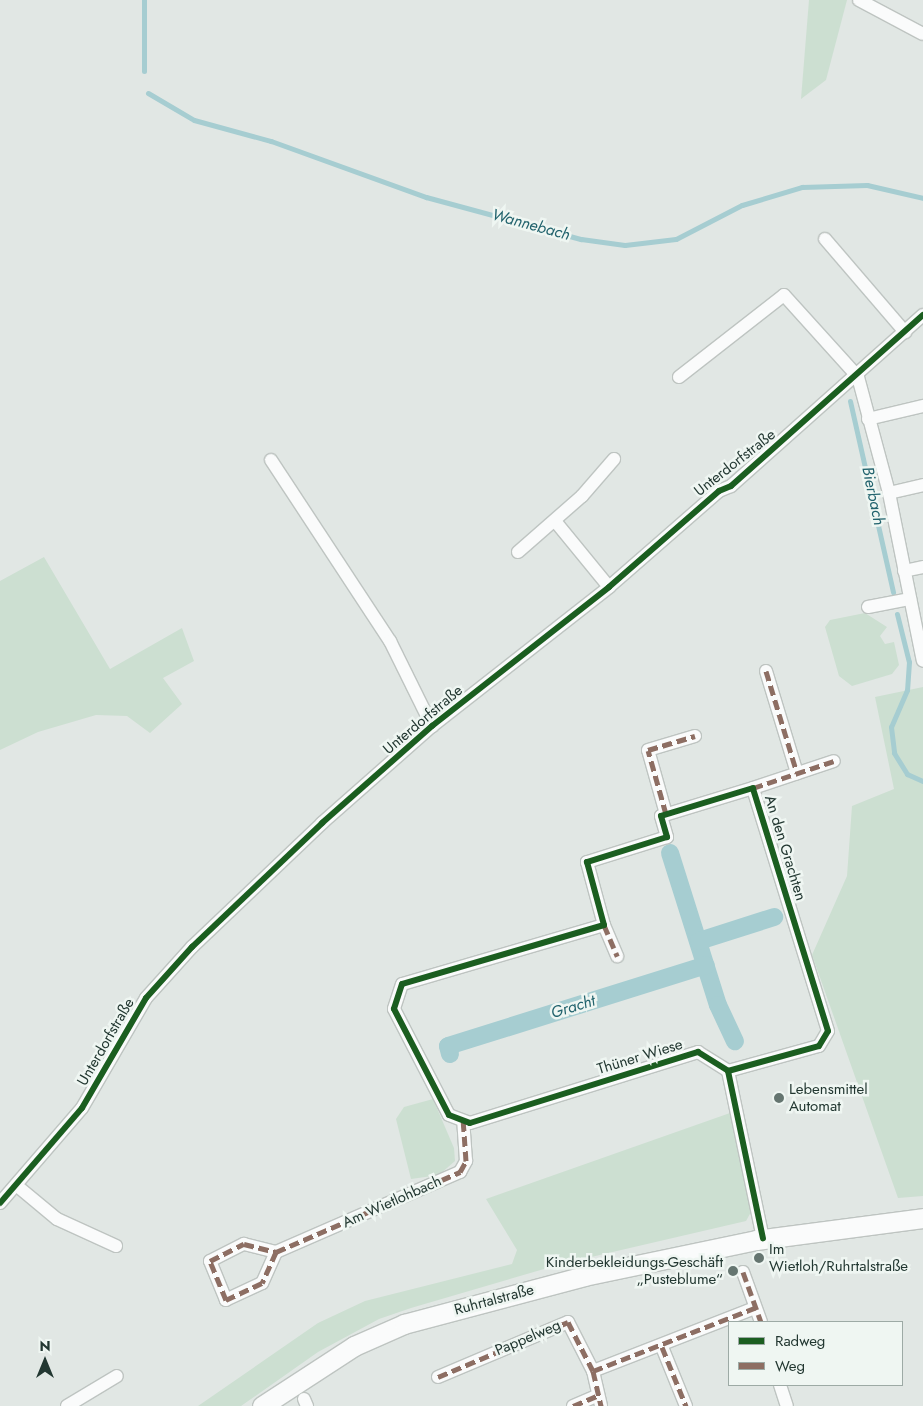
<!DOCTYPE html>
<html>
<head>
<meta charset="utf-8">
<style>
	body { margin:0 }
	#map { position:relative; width:923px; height:1406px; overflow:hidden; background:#e1e7e4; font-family:Jost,sans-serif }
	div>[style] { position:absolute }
	.green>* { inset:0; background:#ccdfd1 }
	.stream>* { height:5px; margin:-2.5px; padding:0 2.5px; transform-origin:2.5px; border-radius:2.5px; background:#a6cdd1 }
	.canal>* { height:18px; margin:-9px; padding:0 9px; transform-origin:9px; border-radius:9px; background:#a6cdd1 }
	.roads { filter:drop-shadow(1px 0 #bec4c1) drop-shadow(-1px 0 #bec4c1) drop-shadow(0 1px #bec4c1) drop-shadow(0 -1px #bec4c1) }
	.street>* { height:12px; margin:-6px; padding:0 6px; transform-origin:6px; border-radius:6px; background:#fafbfb }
	.secondary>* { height:19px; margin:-9.5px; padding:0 9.5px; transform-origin:9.5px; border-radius:9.5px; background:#fafbfb }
	.quiet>* { height:5px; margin-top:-2.5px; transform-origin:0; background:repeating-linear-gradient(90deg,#8d6e63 0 10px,transparent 0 15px) }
	.cycleway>* { height:6px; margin:-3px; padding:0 3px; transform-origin:3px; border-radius:3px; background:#1b5e20 }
	.dots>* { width:14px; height:14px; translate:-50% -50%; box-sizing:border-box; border:2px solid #eff6f2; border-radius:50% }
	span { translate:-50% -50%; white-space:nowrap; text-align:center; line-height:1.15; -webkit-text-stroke:5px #eff6f2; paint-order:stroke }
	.street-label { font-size:15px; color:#223731 }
	.poi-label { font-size:15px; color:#223731 }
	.left { translate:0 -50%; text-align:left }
	.right { translate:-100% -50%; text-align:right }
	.water-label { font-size:16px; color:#22636d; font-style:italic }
	.legend { position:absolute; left:728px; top:1321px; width:175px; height:65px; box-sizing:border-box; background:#eff6f2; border:1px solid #9daaa5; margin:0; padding:6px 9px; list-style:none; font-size:15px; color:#223731 }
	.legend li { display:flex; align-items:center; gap:10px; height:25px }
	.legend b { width:25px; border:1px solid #9daaa5 }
	.north { position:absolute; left:20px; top:1336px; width:50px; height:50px; -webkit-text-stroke:4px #eff6f2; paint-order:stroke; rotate:0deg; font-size:14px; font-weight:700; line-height:20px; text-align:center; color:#223731 }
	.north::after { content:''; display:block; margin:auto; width:18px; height:22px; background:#223731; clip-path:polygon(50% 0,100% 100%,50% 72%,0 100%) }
</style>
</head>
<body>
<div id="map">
	<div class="green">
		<div style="clip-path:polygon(809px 0,847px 0,826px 80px,801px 99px)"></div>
		<div style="clip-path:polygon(44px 557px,110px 669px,182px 628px,194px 661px,163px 678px,182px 704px,150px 733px,127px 716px,96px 715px,38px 732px,0 750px,0 581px)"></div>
		<div style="clip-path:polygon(865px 613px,887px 627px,880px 636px,885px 644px,894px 642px,899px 665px,892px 674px,852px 686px,839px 676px,825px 627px,830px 620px)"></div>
		<div style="clip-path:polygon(923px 687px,923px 1196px,898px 1198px,812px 955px,847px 876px,852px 806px,894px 789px,875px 697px)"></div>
		<div style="clip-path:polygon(433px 1099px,454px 1148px,455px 1161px,439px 1175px,411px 1179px,396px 1119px,404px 1107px)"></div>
		<div style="clip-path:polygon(730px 1113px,751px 1212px,746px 1221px,561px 1264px,411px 1308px,379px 1319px,318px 1352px,241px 1406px,198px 1406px,318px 1323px,365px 1301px,512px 1264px,517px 1250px,486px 1199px)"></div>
	</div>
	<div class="stream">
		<div style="left:144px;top:71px;width:71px;rotate:-90deg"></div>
		<div style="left:148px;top:93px;width:53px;rotate:30.4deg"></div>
		<div style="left:194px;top:120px;width:80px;rotate:15.3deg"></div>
		<div style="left:271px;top:141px;width:165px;rotate:19.9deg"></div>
		<div style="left:426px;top:197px;width:161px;rotate:15.2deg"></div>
		<div style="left:581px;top:239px;width:44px;rotate:7.8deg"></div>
		<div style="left:625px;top:245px;width:51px;rotate:-6.7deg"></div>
		<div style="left:676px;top:239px;width:74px;rotate:-27.3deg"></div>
		<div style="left:742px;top:205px;width:63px;rotate:-16.7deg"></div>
		<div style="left:802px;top:187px;width:65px;rotate:-1.8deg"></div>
		<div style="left:867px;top:185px;width:57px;rotate:13.1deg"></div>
		<div style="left:850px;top:401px;width:196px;rotate:77.3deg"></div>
		<div style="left:897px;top:614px;width:49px;rotate:76deg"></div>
		<div style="left:909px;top:662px;width:28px;rotate:94deg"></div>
		<div style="left:907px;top:690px;width:40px;rotate:113.4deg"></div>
		<div style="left:891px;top:727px;width:26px;rotate:83deg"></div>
		<div style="left:894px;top:753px;width:25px;rotate:58deg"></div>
		<div style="left:907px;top:774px;width:17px;rotate:24deg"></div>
	</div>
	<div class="canal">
		<div style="left:670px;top:853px;width:159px;rotate:72.5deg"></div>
		<div style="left:718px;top:1005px;width:40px;rotate:65deg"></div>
		<div style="left:699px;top:941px;width:79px;rotate:-17.7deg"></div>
		<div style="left:450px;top:1054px;width:8px;rotate:-104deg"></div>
		<div style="left:448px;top:1046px;width:270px;rotate:-17.4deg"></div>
	</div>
	<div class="roads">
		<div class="street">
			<div style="left:859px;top:0;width:72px;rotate:28deg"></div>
			<div style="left:825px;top:239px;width:123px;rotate:49.3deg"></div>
			<div style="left:679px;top:377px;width:133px;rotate:-38deg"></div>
			<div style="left:784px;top:295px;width:110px;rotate:47.9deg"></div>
			<div style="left:858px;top:377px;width:120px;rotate:75deg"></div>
			<div style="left:889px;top:493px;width:171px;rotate:78.6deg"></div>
			<div style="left:868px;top:419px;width:57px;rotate:-13.3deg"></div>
			<div style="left:271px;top:460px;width:217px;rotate:56.7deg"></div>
			<div style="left:390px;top:641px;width:95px;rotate:63.7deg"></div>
			<div style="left:889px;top:493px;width:35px;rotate:-13deg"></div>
			<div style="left:555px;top:521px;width:85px;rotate:50.7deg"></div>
			<div style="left:518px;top:552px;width:85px;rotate:-41.2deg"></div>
			<div style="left:582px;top:496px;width:49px;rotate:-49.1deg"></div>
			<div style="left:904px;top:571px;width:19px;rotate:-12deg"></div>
			<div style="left:868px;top:607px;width:43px;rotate:-10.8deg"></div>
			<div style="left:766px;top:671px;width:107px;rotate:73.1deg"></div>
			<div style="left:753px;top:788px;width:85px;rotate:-18.4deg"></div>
			<div style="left:666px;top:814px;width:66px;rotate:-105.7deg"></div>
			<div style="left:648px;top:750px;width:49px;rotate:-16.6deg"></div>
			<div style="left:604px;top:925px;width:34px;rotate:67deg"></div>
			<div style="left:728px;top:1071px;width:94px;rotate:-15.4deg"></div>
			<div style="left:819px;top:1046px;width:17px;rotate:-59deg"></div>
			<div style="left:828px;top:1031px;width:254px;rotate:-107.2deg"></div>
			<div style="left:753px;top:788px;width:96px;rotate:163.1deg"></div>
			<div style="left:661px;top:816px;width:22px;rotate:74deg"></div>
			<div style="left:667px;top:837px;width:84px;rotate:162.6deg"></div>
			<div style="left:587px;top:862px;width:65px;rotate:74.9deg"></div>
			<div style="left:604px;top:925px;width:210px;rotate:163.7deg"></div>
			<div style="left:402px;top:984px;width:26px;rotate:108deg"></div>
			<div style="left:394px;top:1009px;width:119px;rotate:62.6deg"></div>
			<div style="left:449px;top:1115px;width:22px;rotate:21deg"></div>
			<div style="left:470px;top:1123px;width:239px;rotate:-17.3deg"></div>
			<div style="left:698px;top:1052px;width:36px;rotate:32deg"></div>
			<div style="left:728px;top:1071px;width:171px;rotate:78.2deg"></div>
			<div style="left:16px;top:1185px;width:53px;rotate:39.7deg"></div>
			<div style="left:57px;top:1219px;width:65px;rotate:24.6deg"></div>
			<div style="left:0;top:1203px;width:125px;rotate:-49.2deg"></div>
			<div style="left:82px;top:1108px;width:127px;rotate:-59.8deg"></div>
			<div style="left:146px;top:998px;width:69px;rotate:-48deg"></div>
			<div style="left:192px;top:947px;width:180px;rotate:-43.6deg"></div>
			<div style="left:322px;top:823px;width:147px;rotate:-41.4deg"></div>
			<div style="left:432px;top:726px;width:225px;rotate:-38.1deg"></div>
			<div style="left:609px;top:587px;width:146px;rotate:-41.1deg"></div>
			<div style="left:719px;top:491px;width:13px;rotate:-23deg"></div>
			<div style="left:731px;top:486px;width:257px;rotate:-41.7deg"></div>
			<div style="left:276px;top:1252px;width:34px;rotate:114deg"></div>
			<div style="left:262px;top:1283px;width:40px;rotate:155deg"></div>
			<div style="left:226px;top:1300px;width:42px;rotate:-112.3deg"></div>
			<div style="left:210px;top:1261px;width:38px;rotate:-27deg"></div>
			<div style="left:244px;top:1244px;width:33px;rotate:14deg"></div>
			<div style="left:276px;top:1252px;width:201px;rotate:-23.5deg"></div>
			<div style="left:460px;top:1172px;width:13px;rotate:-61deg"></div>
			<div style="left:466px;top:1161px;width:39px;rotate:-94deg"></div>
			<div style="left:743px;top:1272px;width:53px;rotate:70.2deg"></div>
			<div style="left:662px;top:1347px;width:64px;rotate:67.9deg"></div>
			<div style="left:593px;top:1371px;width:36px;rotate:77deg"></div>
			<div style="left:438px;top:1377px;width:141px;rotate:-22.9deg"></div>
			<div style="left:568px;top:1322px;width:55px;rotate:63deg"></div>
			<div style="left:593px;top:1371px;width:174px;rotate:-21.3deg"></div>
			<div style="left:780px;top:1385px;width:22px;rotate:72deg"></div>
			<div style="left:304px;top:1399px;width:8px;rotate:67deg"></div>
			<div style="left:67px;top:1406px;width:58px;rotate:-31deg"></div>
			<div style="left:573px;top:1406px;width:26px;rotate:-23deg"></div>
		</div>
		<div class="secondary">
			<div style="left:262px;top:1406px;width:110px;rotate:-33.1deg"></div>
			<div style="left:354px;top:1346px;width:55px;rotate:-23.7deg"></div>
			<div style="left:404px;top:1324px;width:186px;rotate:-14.9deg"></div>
			<div style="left:584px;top:1276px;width:176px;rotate:-11.8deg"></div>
			<div style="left:756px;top:1240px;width:168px;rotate:-7.5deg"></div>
		</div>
	</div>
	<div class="quiet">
		<div style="left:766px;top:671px;width:107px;rotate:73.1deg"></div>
		<div style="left:753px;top:788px;width:85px;rotate:-18.4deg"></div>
		<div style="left:666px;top:814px;width:66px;rotate:-105.7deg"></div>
		<div style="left:648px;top:750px;width:49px;rotate:-16.6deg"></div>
		<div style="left:604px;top:925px;width:34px;rotate:67deg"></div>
		<div style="left:276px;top:1252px;width:34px;rotate:114deg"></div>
		<div style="left:262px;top:1283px;width:40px;rotate:155deg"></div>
		<div style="left:226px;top:1300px;width:42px;rotate:-112.3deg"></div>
		<div style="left:210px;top:1261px;width:38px;rotate:-27deg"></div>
		<div style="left:244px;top:1244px;width:33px;rotate:14deg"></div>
		<div style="left:276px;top:1252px;width:201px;rotate:-23.5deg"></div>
		<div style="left:460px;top:1172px;width:13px;rotate:-61deg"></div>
		<div style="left:466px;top:1161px;width:39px;rotate:-94deg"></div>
		<div style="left:743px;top:1272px;width:53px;rotate:70.2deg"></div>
		<div style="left:662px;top:1347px;width:64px;rotate:67.9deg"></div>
		<div style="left:593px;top:1371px;width:36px;rotate:77deg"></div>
		<div style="left:438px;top:1377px;width:141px;rotate:-22.9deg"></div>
		<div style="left:568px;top:1322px;width:55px;rotate:63deg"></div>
		<div style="left:593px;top:1371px;width:174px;rotate:-21.3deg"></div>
		<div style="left:573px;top:1406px;width:26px;rotate:-23deg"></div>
	</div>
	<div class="cycleway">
		<div style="left:728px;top:1071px;width:94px;rotate:-15.4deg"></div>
		<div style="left:819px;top:1046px;width:17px;rotate:-59deg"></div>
		<div style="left:828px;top:1031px;width:254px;rotate:-107.2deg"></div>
		<div style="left:753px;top:788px;width:96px;rotate:163.1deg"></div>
		<div style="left:661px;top:816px;width:22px;rotate:74deg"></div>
		<div style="left:667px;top:837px;width:84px;rotate:162.6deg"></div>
		<div style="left:587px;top:862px;width:65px;rotate:74.9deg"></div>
		<div style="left:604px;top:925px;width:210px;rotate:163.7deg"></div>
		<div style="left:402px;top:984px;width:26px;rotate:108deg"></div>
		<div style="left:394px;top:1009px;width:119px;rotate:62.6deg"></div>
		<div style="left:449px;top:1115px;width:22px;rotate:21deg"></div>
		<div style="left:470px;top:1123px;width:239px;rotate:-17.3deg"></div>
		<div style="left:698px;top:1052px;width:36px;rotate:32deg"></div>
		<div style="left:728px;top:1071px;width:171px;rotate:78.2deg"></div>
		<div style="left:0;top:1203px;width:125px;rotate:-49.2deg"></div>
		<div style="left:82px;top:1108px;width:127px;rotate:-59.8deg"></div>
		<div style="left:146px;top:998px;width:69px;rotate:-48deg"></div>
		<div style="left:192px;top:947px;width:180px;rotate:-43.6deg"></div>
		<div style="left:322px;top:823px;width:147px;rotate:-41.4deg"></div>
		<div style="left:432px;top:726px;width:225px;rotate:-38.1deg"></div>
		<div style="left:609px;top:587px;width:146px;rotate:-41.1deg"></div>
		<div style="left:719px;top:491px;width:13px;rotate:-23deg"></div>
		<div style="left:731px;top:486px;width:257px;rotate:-41.7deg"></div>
	</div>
	<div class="dots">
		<div style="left:779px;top:1098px;background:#657570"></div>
		<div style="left:759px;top:1258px;background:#657570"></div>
		<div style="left:733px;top:1271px;background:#657570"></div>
	</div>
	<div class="street-label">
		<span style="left:735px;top:463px;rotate:-38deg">Unterdorfstraße</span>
		<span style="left:423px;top:720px;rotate:-40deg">Unterdorfstraße</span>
		<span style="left:785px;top:848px;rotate:73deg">An den Grachten</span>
		<span style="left:106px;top:1042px;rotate:-60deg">Unterdorfstraße</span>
		<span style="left:640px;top:1057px;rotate:-17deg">Thüner Wiese</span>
		<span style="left:392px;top:1202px;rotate:-24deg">Am Wietlohbach</span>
		<span style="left:494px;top:1300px;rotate:-15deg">Ruhrtalstraße</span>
		<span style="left:528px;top:1338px;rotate:-23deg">Pappelweg</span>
	</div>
	<div class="poi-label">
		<span class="left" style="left:789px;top:1098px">Lebensmittel<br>Automat</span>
		<span class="left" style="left:769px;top:1258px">Im<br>Wietloh/Ruhrtalstraße</span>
		<span class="right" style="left:723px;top:1271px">Kinderbekleidungs-Geschäft<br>„Pusteblume“</span>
	</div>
	<div class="water-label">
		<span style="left:531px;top:225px;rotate:15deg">Wannebach</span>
		<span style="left:873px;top:496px;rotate:78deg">Bierbach</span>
		<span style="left:573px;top:1007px;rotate:-17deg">Gracht</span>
	</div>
	<ul class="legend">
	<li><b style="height:6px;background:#1b5e20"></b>Radweg</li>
	<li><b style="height:6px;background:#8d6e63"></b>Weg</li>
	</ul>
	<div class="north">N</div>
</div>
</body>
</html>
